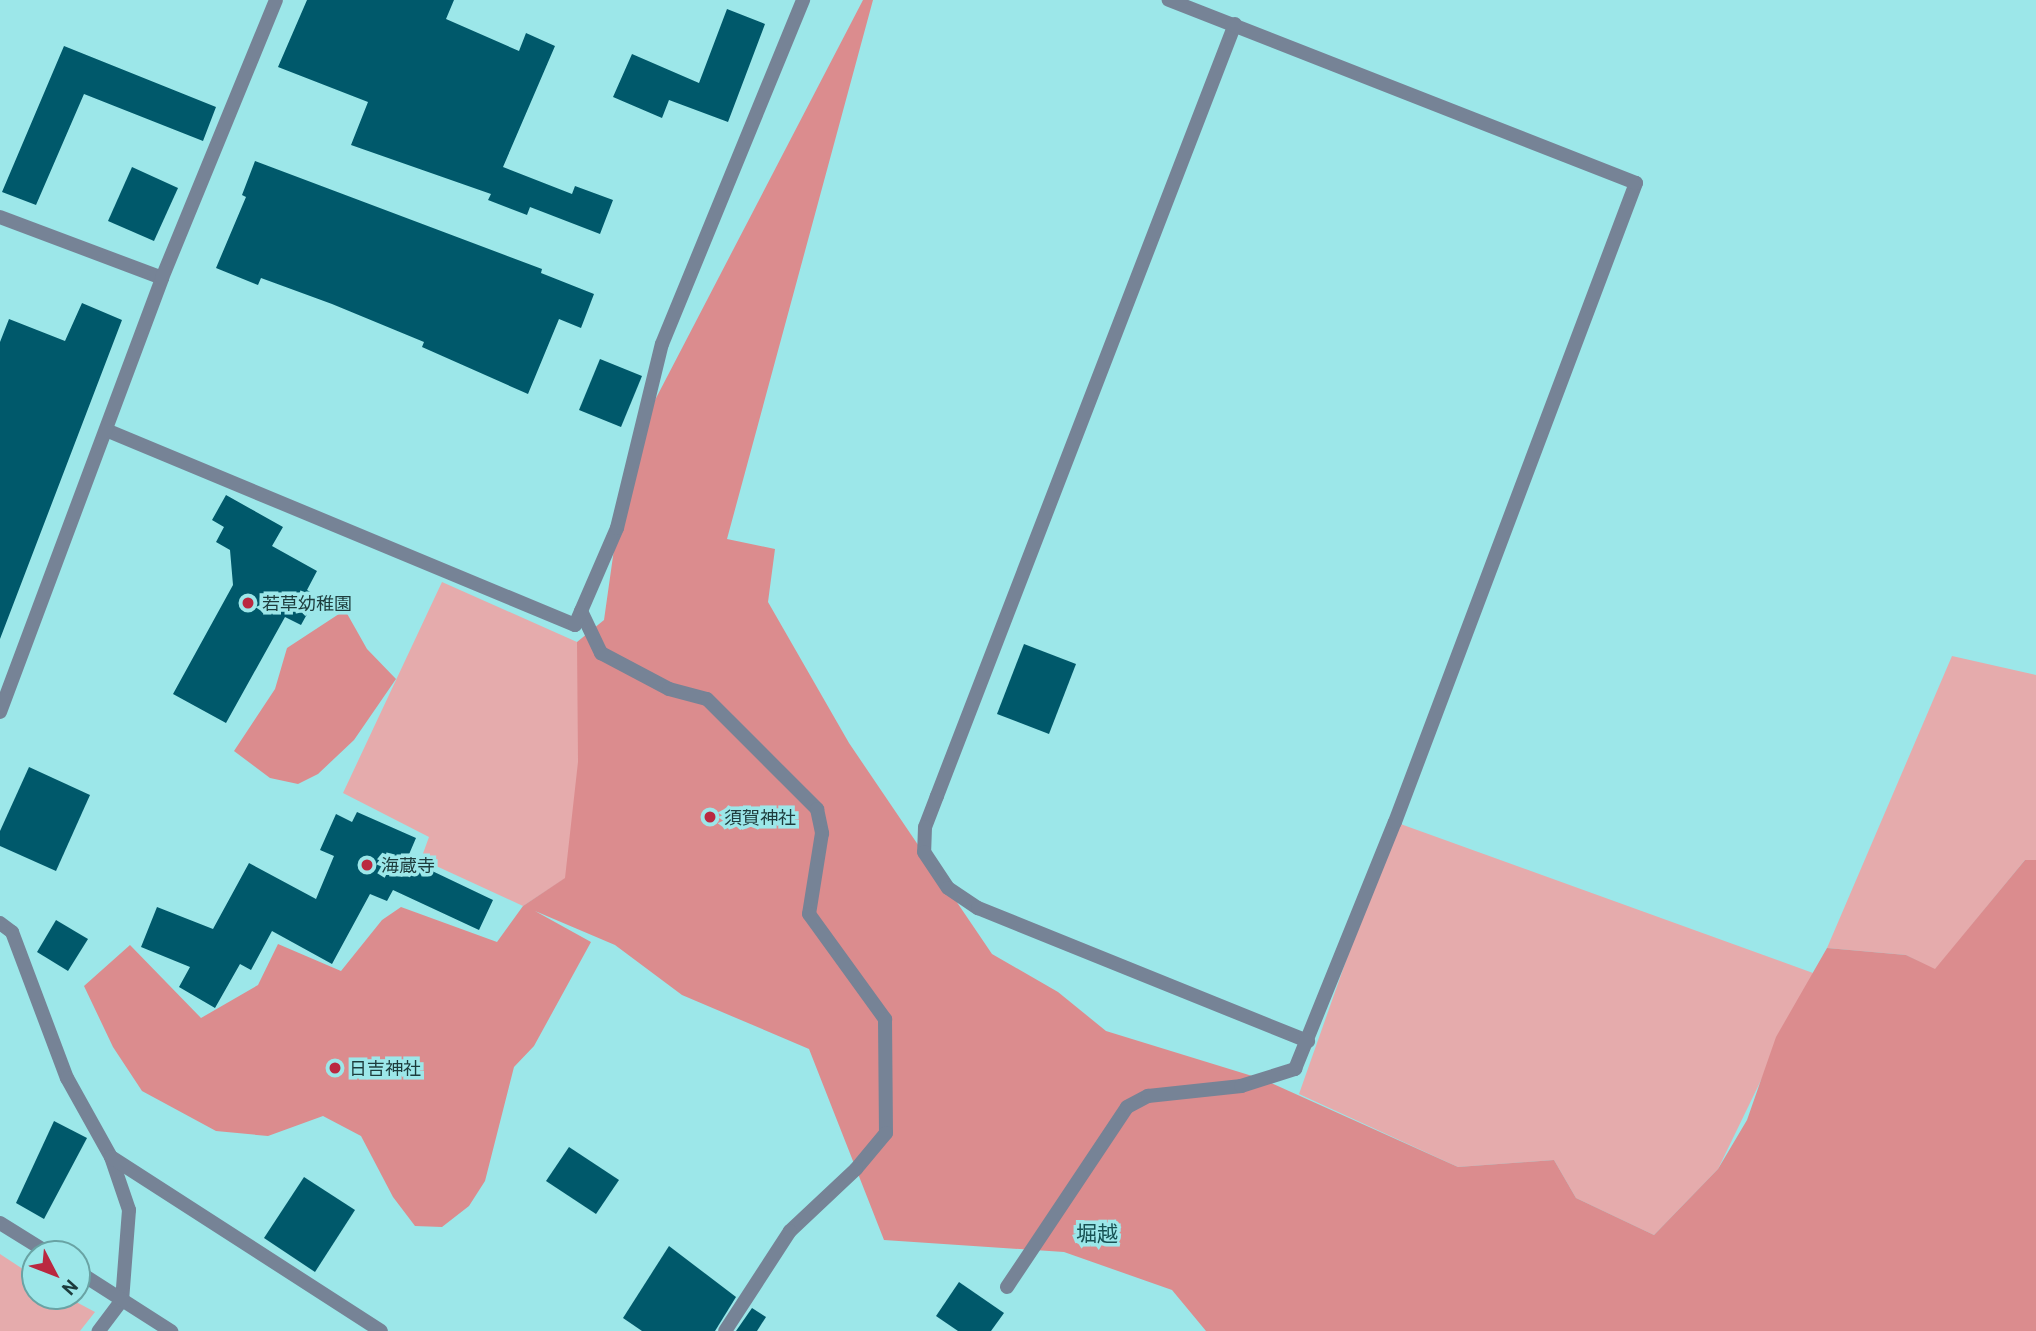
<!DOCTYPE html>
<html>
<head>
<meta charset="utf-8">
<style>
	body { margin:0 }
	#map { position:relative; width:2036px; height:1331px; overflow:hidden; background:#9ce7e9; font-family:Barlow,"Noto Sans JP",sans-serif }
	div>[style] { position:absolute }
	.green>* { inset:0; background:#e5abac }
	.forest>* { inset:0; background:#db8c8e }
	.building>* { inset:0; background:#00596b }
	.service>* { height:14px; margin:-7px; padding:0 7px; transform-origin:7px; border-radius:7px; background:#768396 }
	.minor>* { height:14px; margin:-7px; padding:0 7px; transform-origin:7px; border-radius:7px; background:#768396 }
	.tertiary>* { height:14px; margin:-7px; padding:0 7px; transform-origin:7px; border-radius:7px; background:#768396 }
	.dots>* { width:19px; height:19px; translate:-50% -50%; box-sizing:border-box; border:4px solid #9ce7e9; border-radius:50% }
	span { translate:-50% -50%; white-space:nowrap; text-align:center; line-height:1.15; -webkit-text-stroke:7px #9ce7e9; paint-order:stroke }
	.poi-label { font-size:18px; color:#1d3c3d }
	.left { translate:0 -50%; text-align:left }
	.quarter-label { font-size:21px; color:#175254 }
	.north { position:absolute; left:21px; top:1240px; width:70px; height:70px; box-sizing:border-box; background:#9ce7e9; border:2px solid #69a3a4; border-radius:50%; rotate:132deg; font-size:19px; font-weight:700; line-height:28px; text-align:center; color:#1d3c3d }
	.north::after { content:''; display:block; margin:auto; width:24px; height:32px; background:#ba2840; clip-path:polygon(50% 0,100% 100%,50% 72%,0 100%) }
</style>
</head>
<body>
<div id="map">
	<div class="green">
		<div style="clip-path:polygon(442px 582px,577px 642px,593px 670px,566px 878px,523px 906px,421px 859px,429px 837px,343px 793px)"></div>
		<div style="clip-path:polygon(1952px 656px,2036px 675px,2036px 860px,2025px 860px,1935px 970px,1906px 955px,1827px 948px)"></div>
		<div style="clip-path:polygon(1395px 822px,1813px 973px,1718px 1169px,1654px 1235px,1576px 1198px,1554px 1160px,1458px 1167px,1299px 1094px)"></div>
		<div style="clip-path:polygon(0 1254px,35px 1277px,35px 1296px,65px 1296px,95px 1312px,80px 1331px,0 1331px)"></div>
	</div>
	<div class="forest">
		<div style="clip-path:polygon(863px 0,873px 0,727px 539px,775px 549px,768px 602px,849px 743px,992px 954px,1058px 992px,1106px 1031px,1262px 1079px,1458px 1167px,1554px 1160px,1576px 1198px,1654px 1235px,1718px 1169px,1747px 1120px,1776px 1037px,1827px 948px,1906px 955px,1935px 969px,2025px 860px,2036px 860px,2036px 1331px,1206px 1331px,1172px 1290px,1064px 1252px,884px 1240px,809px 1049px,682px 995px,615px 945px,535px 911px,591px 942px,534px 1046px,514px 1067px,485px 1181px,469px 1206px,442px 1227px,415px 1226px,393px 1197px,361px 1136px,323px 1116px,268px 1136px,216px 1131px,142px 1091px,113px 1047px,84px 986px,130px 945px,201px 1018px,258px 985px,278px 944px,341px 971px,382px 920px,401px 907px,497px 942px,523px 906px,565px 878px,578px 762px,577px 642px,604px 620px,617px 528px,641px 427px)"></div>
		<div style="clip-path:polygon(345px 610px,367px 649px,396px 679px,354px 740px,318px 774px,298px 784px,270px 778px,234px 751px,275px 689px,287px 648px)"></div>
	</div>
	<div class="building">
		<div style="clip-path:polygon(307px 0,454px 0,446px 19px,519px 51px,526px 33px,555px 46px,503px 167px,572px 194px,575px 186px,613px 200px,600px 234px,530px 207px,527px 215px,488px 200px,491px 194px,351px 145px,368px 102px,278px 67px)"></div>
		<div style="clip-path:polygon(727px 9px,765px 24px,728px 122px,669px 100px,662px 118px,613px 97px,632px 54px,699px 83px)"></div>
		<div style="clip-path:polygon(64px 46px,216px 107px,203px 141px,84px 94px,36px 205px,2px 192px)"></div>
		<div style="clip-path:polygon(255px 161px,542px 269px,541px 273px,594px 294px,581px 328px,559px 319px,528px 394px,422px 347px,424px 342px,332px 304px,261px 278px,258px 285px,216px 268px,246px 197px,242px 195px)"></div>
		<div style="clip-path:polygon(132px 167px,178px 188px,154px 241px,108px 221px)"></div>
		<div style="clip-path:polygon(82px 303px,122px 320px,0 639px,0 342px,9px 319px,65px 341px)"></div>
		<div style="clip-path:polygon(600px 359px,642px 376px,621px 427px,579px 410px)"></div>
		<div style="clip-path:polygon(226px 495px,283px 527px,272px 546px,317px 571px,307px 590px,317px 596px,301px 625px,285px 617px,226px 723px,173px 694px,233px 585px,230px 550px,216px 542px,224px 527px,212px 520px)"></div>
		<div style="clip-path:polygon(1024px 644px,1076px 664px,1049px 734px,997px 714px)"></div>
		<div style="clip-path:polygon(29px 767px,90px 795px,56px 871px,0 846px,0 831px)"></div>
		<div style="clip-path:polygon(357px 812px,416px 838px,407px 859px,493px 900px,479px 930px,393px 890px,387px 901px,370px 894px,332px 964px,272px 931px,251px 970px,240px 964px,215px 1008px,179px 987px,190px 967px,141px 947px,157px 907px,213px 929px,249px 863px,316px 899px,334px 856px,320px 850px,336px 814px,352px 822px)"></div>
		<div style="clip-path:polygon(56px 920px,88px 939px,68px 971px,37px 952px)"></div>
		<div style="clip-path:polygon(54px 1121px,87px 1138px,44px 1219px,16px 1203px)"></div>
		<div style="clip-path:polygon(569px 1147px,619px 1180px,596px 1214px,546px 1181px)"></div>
		<div style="clip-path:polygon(304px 1177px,355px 1210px,315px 1272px,264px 1238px)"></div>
		<div style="clip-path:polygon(669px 1246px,736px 1297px,715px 1331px,642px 1331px,623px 1318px)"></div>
		<div style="clip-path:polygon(959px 1282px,1004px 1313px,991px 1331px,958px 1331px,936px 1316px)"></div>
		<div style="clip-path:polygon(752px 1308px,766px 1317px,757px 1331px,736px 1331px)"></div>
	</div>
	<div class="service">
		<div style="left:1235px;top:24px;width:828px;rotate:111.11deg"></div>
		<div style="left:937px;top:796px;width:33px;rotate:111deg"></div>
		<div style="left:925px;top:827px;width:25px;rotate:92deg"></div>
		<div style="left:924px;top:852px;width:43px;rotate:56.3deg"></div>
		<div style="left:948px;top:888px;width:36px;rotate:34deg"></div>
		<div style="left:978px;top:908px;width:356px;rotate:22deg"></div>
		<div style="left:581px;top:611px;width:47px;rotate:64.5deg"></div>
		<div style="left:601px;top:653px;width:77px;rotate:27.9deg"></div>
		<div style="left:669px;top:689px;width:39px;rotate:15deg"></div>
		<div style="left:707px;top:699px;width:156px;rotate:45deg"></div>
		<div style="left:817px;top:809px;width:25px;rotate:78deg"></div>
		<div style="left:822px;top:833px;width:82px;rotate:99.1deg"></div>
		<div style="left:809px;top:914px;width:130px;rotate:54.1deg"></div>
		<div style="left:885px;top:1019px;width:114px;rotate:89.5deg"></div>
		<div style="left:886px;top:1133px;width:47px;rotate:129.8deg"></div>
		<div style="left:856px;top:1169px;width:91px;rotate:136.8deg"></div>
		<div style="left:790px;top:1231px;width:119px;rotate:123deg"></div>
		<div style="left:1007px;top:1287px;width:216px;rotate:-56.3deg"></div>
		<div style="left:1127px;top:1107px;width:24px;rotate:-28deg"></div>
		<div style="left:1148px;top:1096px;width:94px;rotate:-6.1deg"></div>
		<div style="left:1241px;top:1086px;width:57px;rotate:-17.5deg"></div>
		<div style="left:1295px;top:1069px;width:266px;rotate:-68deg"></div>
		<div style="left:1395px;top:822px;width:683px;rotate:-69.34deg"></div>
		<div style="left:1636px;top:183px;width:502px;rotate:-158.6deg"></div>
	</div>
	<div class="minor">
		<div style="left:0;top:217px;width:173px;rotate:20.6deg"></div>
		<div style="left:106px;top:430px;width:508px;rotate:22.58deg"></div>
		<div style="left:575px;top:625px;width:106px;rotate:-66.6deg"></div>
		<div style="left:617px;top:528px;width:189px;rotate:-76.3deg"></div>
		<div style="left:662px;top:344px;width:372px;rotate:-67.7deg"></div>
		<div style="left:0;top:712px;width:463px;rotate:-69.5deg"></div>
		<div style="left:162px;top:278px;width:300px;rotate:-67.7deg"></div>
		<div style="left:0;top:923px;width:15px;rotate:37deg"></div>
		<div style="left:12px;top:932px;width:156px;rotate:69.4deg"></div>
		<div style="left:67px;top:1078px;width:90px;rotate:60.9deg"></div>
		<div style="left:111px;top:1157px;width:56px;rotate:71.2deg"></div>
		<div style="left:129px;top:1210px;width:90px;rotate:94.4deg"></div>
		<div style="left:122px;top:1300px;width:39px;rotate:127deg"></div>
		<div style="left:111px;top:1157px;width:321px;rotate:32.8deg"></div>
	</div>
	<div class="tertiary">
		<div style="left:0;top:1223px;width:59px;rotate:31.8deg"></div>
		<div style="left:77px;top:1271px;width:112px;rotate:32.6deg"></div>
	</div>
	<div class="dots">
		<div style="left:248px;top:603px;background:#ba2840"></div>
		<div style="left:710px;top:817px;background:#ba2840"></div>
		<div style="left:367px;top:865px;background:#ba2840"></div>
		<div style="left:335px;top:1068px;background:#ba2840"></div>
	</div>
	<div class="poi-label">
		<span class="left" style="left:262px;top:603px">若草幼稚園</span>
		<span class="left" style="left:724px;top:817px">須賀神社</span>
		<span class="left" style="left:381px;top:865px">海蔵寺</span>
		<span class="left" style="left:349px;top:1068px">日吉神社</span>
	</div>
	<div class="quarter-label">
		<span style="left:1097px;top:1233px">堀越</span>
	</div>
	<div class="north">N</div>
</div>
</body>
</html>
